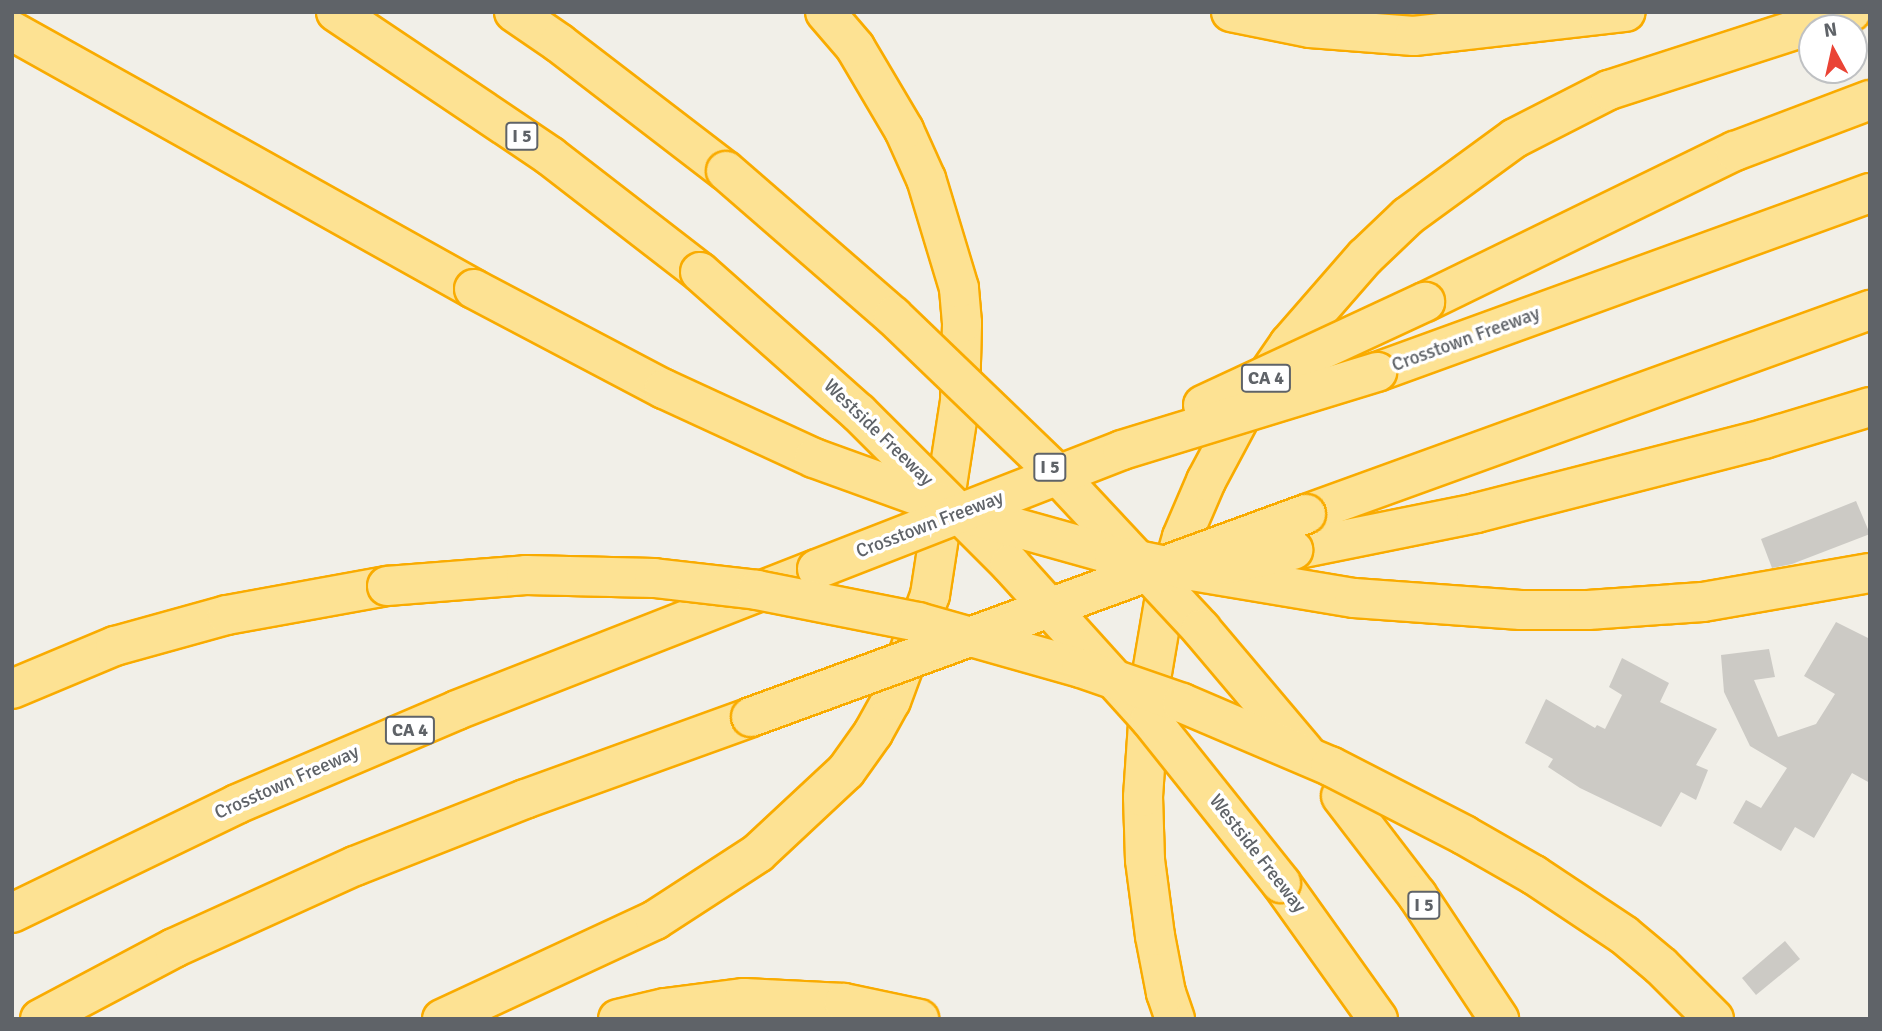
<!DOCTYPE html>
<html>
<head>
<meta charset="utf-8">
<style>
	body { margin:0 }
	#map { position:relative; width:1882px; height:1031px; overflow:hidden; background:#f1efe8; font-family:Signika,sans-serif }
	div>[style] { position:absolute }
	.building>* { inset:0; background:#cccac5 }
	.roads { filter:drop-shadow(2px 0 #f9ab00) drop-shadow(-2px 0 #f9ab00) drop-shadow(0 2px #f9ab00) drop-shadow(0 -2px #f9ab00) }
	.highway>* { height:38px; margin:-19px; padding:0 19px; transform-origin:19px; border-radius:19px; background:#fde293 }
	.bridges { filter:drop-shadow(2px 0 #f9ab00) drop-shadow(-2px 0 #f9ab00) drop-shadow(0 2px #f9ab00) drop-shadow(0 -2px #f9ab00) }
	.highway-bridge>* { height:38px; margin:-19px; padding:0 19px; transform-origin:19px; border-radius:19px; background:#fde293 }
	span { translate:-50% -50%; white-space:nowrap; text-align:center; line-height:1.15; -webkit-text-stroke:7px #fff; paint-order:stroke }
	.shield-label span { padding:2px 5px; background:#fff; border:2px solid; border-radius:5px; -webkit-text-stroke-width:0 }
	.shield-label { font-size:18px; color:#5f6368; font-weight:700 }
	.street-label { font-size:19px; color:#5f6368 }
	.frame { position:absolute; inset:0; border:14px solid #5f6368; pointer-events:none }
	.north { position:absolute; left:1798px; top:14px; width:70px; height:70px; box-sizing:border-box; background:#fff; border:2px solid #bfc1c3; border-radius:50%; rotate:352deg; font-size:19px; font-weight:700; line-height:28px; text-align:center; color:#5f6368 }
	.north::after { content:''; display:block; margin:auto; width:24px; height:32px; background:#ea4335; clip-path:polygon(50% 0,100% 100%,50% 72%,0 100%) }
</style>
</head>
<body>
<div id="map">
	<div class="building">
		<div style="clip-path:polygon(1856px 501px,1870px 534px,1792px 564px,1772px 568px,1761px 539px)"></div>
		<div style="clip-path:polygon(1836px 622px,1870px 639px,1870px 783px,1852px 773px,1814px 838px,1795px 827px,1781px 851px,1733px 823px,1746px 800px,1761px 808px,1787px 768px,1750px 746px,1724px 692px,1721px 655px,1769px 649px,1775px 677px,1754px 680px,1778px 737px,1816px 724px,1835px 694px,1804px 676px)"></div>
		<div style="clip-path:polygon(1622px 658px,1669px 683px,1660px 702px,1717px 729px,1696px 765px,1708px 770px,1696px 800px,1681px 792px,1661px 827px,1580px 788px,1548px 767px,1553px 759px,1525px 743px,1546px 699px,1595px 728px,1597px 725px,1605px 729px,1622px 695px,1609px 687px)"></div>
		<div style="clip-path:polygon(1785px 941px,1800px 959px,1756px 995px,1742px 978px)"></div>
	</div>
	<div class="roads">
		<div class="highway">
			<div style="left:336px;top:12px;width:258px;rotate:33.9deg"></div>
			<div style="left:550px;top:156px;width:190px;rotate:37.7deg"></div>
			<div style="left:514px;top:12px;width:55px;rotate:34.6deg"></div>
			<div style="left:559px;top:43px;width:210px;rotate:37.5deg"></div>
			<div style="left:1231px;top:12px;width:81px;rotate:11.4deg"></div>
			<div style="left:1310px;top:28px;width:104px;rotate:4.4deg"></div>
			<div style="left:1414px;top:36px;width:213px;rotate:-6.5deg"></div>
			<div style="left:12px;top:31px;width:529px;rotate:29.18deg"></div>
			<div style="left:1425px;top:302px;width:345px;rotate:-26deg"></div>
			<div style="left:1735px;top:151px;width:144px;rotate:-20.7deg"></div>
			<div style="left:1377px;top:372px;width:524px;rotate:-19.96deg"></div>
			<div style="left:1306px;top:514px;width:600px;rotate:-19.89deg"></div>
			<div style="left:1293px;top:550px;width:187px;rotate:-11.4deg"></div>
			<div style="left:1476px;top:513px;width:297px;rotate:-14.4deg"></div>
			<div style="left:1764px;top:439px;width:111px;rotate:-16.8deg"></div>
			<div style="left:12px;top:689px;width:112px;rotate:-22.7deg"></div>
			<div style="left:115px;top:646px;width:116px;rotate:-15.5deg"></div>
			<div style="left:227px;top:615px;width:163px;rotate:-10.3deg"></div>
			<div style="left:1341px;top:796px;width:125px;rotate:52.5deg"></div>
			<div style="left:1417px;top:895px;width:149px;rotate:56.5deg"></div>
			<div style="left:1281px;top:883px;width:167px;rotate:54.5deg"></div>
			<div style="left:12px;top:913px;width:250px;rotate:-25.8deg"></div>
			<div style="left:237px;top:804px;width:239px;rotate:-23.1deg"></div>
			<div style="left:457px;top:710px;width:387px;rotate:-21.4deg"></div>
			<div style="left:40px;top:1019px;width:152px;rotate:-27.9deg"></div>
			<div style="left:174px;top:948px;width:199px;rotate:-24.4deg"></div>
			<div style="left:355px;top:866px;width:183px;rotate:-21.5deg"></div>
			<div style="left:525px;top:799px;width:240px;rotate:-19.9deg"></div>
			<div style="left:442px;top:1019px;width:235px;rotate:-24.9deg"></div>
			<div style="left:655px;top:920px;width:123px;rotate:-33deg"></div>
			<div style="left:758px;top:853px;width:120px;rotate:-43deg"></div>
			<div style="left:846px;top:771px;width:47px;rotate:-54.6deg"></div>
			<div style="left:873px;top:733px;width:37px;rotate:-61deg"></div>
			<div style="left:891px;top:701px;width:113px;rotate:-69.8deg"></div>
			<div style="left:930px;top:595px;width:196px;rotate:-81.2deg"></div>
			<div style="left:960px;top:401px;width:78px;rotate:-88.5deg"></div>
			<div style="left:962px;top:323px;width:35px;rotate:-95deg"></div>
			<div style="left:959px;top:288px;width:114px;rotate:-106.8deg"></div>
			<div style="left:926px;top:179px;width:54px;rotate:-114.2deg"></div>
			<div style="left:904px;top:130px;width:96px;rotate:-120.6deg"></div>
			<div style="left:855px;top:47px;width:46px;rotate:-130.6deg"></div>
			<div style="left:618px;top:1019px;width:48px;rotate:-13.2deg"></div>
			<div style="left:665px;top:1008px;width:80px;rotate:-7.2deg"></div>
			<div style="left:744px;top:998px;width:100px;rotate:2.9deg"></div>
			<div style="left:844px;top:1003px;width:77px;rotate:12deg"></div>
			<div style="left:1175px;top:1019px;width:28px;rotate:-109deg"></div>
			<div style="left:1166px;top:993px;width:58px;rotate:-100.9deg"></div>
			<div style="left:1155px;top:936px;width:77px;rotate:-97.5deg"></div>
			<div style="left:1145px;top:860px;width:63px;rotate:-91.8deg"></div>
			<div style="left:1143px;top:797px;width:118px;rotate:-86.1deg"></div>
			<div style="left:1151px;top:679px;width:84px;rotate:-80.4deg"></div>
			<div style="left:1165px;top:596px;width:61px;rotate:-73.9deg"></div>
			<div style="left:1182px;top:537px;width:61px;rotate:-66.8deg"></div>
			<div style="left:1206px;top:481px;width:83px;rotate:-61.9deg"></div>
			<div style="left:1245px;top:408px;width:78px;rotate:-55.5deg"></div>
			<div style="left:1289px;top:344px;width:116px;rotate:-48.9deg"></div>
			<div style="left:1365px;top:257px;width:59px;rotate:-43.6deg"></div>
			<div style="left:1408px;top:216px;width:132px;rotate:-36.1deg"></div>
			<div style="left:1515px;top:138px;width:106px;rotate:-27.1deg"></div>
			<div style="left:1609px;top:90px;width:254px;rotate:-17.9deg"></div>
		</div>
	</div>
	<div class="bridges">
		<div class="highway-bridge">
			<div style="left:726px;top:171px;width:221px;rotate:41deg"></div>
			<div style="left:893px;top:316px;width:221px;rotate:43.9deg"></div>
			<div style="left:1052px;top:469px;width:219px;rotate:47deg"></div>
			<div style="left:1201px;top:629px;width:160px;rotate:49.8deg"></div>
			<div style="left:700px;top:272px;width:213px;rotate:41.6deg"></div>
			<div style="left:859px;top:413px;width:214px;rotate:45deg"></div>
			<div style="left:1010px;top:564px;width:209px;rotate:47.9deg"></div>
			<div style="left:1150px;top:719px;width:210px;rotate:51.4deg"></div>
			<div style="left:474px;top:289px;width:215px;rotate:27.8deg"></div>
			<div style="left:664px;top:389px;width:165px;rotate:24.7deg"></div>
			<div style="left:814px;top:458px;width:170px;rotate:19.9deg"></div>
			<div style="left:974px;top:516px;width:145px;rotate:15.6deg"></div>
			<div style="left:1114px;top:555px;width:67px;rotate:12deg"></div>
			<div style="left:1180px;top:569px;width:176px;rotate:9.5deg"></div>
			<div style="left:1354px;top:598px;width:167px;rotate:4.1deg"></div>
			<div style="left:1521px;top:610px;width:67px"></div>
			<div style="left:1588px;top:610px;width:115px;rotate:-4deg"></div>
			<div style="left:1703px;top:602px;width:169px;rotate:-9.9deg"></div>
			<div style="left:1203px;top:405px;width:245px;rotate:-24.9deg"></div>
			<div style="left:1225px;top:565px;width:70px;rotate:-12.4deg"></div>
			<div style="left:817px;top:569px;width:327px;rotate:-21.3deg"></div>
			<div style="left:1122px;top:450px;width:267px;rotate:-17deg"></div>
			<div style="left:387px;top:586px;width:139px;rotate:-4.5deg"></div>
			<div style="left:526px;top:575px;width:128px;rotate:1.3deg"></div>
			<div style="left:654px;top:578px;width:104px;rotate:6.6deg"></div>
			<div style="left:757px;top:590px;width:164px;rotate:11.2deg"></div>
			<div style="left:918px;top:622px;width:169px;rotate:15.8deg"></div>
			<div style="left:1081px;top:668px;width:107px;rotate:19.1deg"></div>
			<div style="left:1182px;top:703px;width:161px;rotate:23.1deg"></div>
			<div style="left:1330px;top:766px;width:151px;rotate:27.2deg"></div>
			<div style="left:1464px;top:835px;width:81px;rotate:29.7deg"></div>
			<div style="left:1534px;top:875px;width:108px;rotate:33.7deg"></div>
			<div style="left:1624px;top:935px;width:48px;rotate:40deg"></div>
			<div style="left:1661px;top:966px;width:75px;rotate:45deg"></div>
			<div style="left:751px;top:717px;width:591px;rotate:-20.09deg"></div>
		</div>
	</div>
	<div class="shield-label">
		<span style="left:522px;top:136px">I 5</span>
		<span style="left:1266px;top:378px">CA 4</span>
		<span style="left:1050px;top:467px">I 5</span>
		<span style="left:410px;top:730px">CA 4</span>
		<span style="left:1424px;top:905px">I 5</span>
	</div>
	<div class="street-label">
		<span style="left:1466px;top:340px;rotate:-20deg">Crosstown Freeway</span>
		<span style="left:878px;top:433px;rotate:44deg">Westside Freeway</span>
		<span style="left:930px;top:525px;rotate:-21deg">Crosstown Freeway</span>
		<span style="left:287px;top:783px;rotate:-24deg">Crosstown Freeway</span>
		<span style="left:1257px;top:854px;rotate:52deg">Westside Freeway</span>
	</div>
	<div class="frame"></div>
	<div class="north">N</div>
</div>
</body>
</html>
